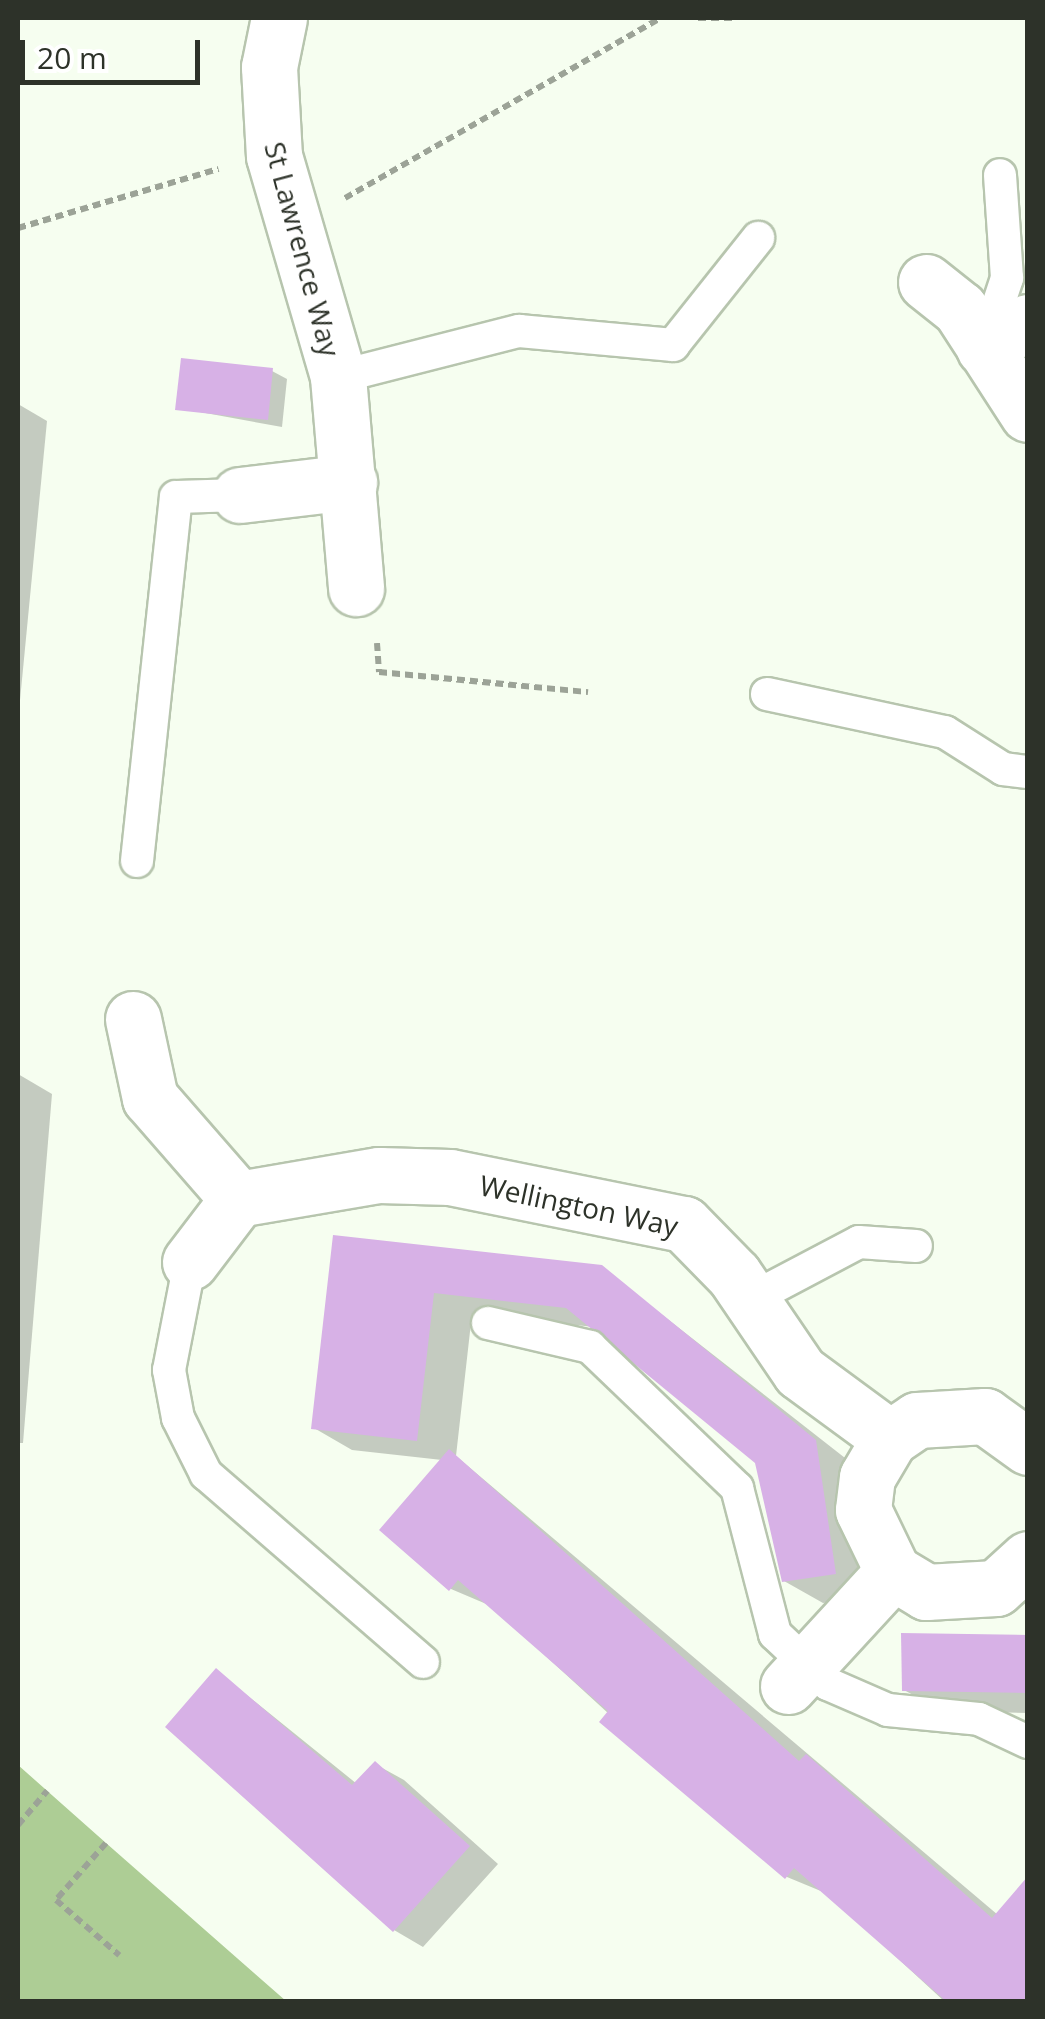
<!DOCTYPE html>
<html>
<head>
<meta charset="utf-8">
<style>
	body { margin:0 }
	#map { position:relative; width:1045px; height:2019px; overflow:hidden; background:#f6fef0; font-family:"Open Sans",sans-serif }
	div>[style] { position:absolute }
	.water>* { inset:0; background:#adcd95 }
	.shadow>* { inset:0; background:#0003 }
	.building>* { inset:0; background:#d7b1e6 }
	.path>* { height:6px; margin-top:-3px; transform-origin:0; background:repeating-linear-gradient(90deg,#9ca397 0 8px,transparent 0 13px) }
	.roads { filter:drop-shadow(2px 0 #b7c5ae) drop-shadow(-2px 0 #b7c5ae) drop-shadow(0 2px #b7c5ae) drop-shadow(0 -2px #b7c5ae) }
	.lane>* { height:32px; margin:-16px; padding:0 16px; transform-origin:16px; border-radius:16px; background:#fff }
	.street>* { height:55px; margin:-27.5px; padding:0 27.5px; transform-origin:27.5px; border-radius:27.5px; background:#fff }
	span { translate:-50% -50%; white-space:nowrap; text-align:center; line-height:1.15; -webkit-text-stroke:9px #fff; paint-order:stroke }
	.street-label { font-size:28px; color:#2d3229 }
	.frame { position:absolute; inset:0; border:20px solid #2d3229; pointer-events:none }
	.scale { position:absolute; left:20px; top:40px; width:180px; height:45px; box-sizing:border-box; border:5px solid #2d3229; border-top:0; padding-left:12px; font-size:30px; line-height:35px; white-space:nowrap; color:#2d3229; -webkit-text-stroke:8px #fff; paint-order:stroke }
</style>
</head>
<body>
<div id="map">
	<div class="water">
		<div style="clip-path:polygon(18px 1765px,106px 1843px,286px 2001px,18px 2001px)"></div>
	</div>
	<div class="shadow">
		<div style="clip-path:polygon(272px 371px,287px 379px,282px 427px,178px 408px)"></div>
		<div style="clip-path:polygon(18px 404px,47px 421px,18px 721px)"></div>
		<div style="clip-path:polygon(18px 1074px,52px 1094px,23px 1443px,18px 1443px)"></div>
		<div style="clip-path:polygon(335px 1238px,601px 1267px,854px 1465px,873px 1596px,823px 1603px,784px 1581px,757px 1461px,594px 1327px,472px 1314px,456px 1456px,998px 1915px,1028px 2002px,945px 2002px,828px 1894px,787px 1877px,491px 1606px,451px 1589px,442px 1460px,352px 1450px,314px 1428px)"></div>
		<div style="clip-path:polygon(1028px 1638px,1028px 1713px,942px 1711px,904px 1690px)"></div>
		<div style="clip-path:polygon(217px 1671px,357px 1784px,375px 1764px,404px 1780px,498px 1864px,423px 1947px,394px 1930px)"></div>
	</div>
	<div class="building">
		<div style="clip-path:polygon(181px 358px,273px 368px,268px 420px,175px 410px)"></div>
		<div style="clip-path:polygon(333px 1235px,602px 1265px,816px 1440px,836px 1574px,782px 1582px,755px 1463px,566px 1308px,434px 1293px,417px 1441px,311px 1429px)"></div>
		<div style="clip-path:polygon(449px 1449px,799px 1761px,806px 1754px,992px 1918px,1028px 1876px,1028px 2002px,947px 2002px,794px 1868px,785px 1879px,599px 1722px,608px 1711px,458px 1580px,449px 1591px,379px 1530px)"></div>
		<div style="clip-path:polygon(901px 1633px,1028px 1635px,1028px 1693px,902px 1691px)"></div>
		<div style="clip-path:polygon(216px 1668px,352px 1785px,375px 1761px,470px 1846px,393px 1932px,165px 1727px)"></div>
	</div>
	<div class="path">
		<div style="left:698px;top:18px;width:37px"></div>
		<div style="left:345px;top:198px;width:363px;rotate:-29.7deg"></div>
		<div style="left:18px;top:228px;width:209px;rotate:-16.4deg"></div>
		<div style="left:377px;top:643px;width:29px;rotate:86deg"></div>
		<div style="left:379px;top:672px;width:210px;rotate:5.5deg"></div>
		<div style="left:18px;top:1825px;width:45px;rotate:-49.5deg"></div>
		<div style="left:106px;top:1843px;width:76px;rotate:131.3deg"></div>
		<div style="left:56px;top:1900px;width:84px;rotate:41.1deg"></div>
	</div>
	<div class="roads">
		<div class="lane">
			<div style="left:984px;top:348px;width:74px;rotate:-71.8deg"></div>
			<div style="left:1007px;top:278px;width:103px;rotate:-93.9deg"></div>
			<div style="left:338px;top:377px;width:187px;rotate:-14.3deg"></div>
			<div style="left:519px;top:331px;width:155px;rotate:5.2deg"></div>
			<div style="left:673px;top:345px;width:137px;rotate:-51.5deg"></div>
			<div style="left:767px;top:694px;width:182px;rotate:12.1deg"></div>
			<div style="left:945px;top:732px;width:69px;rotate:32.5deg"></div>
			<div style="left:1003px;top:769px;width:25px;rotate:7deg"></div>
			<div style="left:137px;top:861px;width:366px;rotate:-83.9deg"></div>
			<div style="left:176px;top:497px;width:64px;rotate:-1.8deg"></div>
			<div style="left:190px;top:1262px;width:110px;rotate:101deg"></div>
			<div style="left:169px;top:1370px;width:49px;rotate:79.4deg"></div>
			<div style="left:178px;top:1418px;width:63px;rotate:63.4deg"></div>
			<div style="left:206px;top:1474px;width:287px;rotate:40.9deg"></div>
			<div style="left:749px;top:1300px;width:124px;rotate:-27.8deg"></div>
			<div style="left:859px;top:1242px;width:57px;rotate:4deg"></div>
			<div style="left:488px;top:1323px;width:105px;rotate:13.2deg"></div>
			<div style="left:590px;top:1347px;width:204px;rotate:43.8deg"></div>
			<div style="left:737px;top:1488px;width:151px;rotate:75.4deg"></div>
			<div style="left:775px;top:1634px;width:73px;rotate:43.3deg"></div>
			<div style="left:828px;top:1684px;width:65px;rotate:23.4deg"></div>
			<div style="left:888px;top:1710px;width:91px;rotate:5.6deg"></div>
			<div style="left:979px;top:1719px;width:54px;rotate:25.1deg"></div>
		</div>
		<div class="street">
			<div style="left:279px;top:18px;width:50px;rotate:101.5deg"></div>
			<div style="left:269px;top:67px;width:89px;rotate:86.8deg"></div>
			<div style="left:274px;top:156px;width:230px;rotate:73.8deg"></div>
			<div style="left:338px;top:377px;width:212px;rotate:85.1deg"></div>
			<div style="left:926px;top:282px;width:43px;rotate:38.5deg"></div>
			<div style="left:960px;top:309px;width:125px;rotate:57.1deg"></div>
			<div style="left:984px;top:348px;width:51px;rotate:-30.6deg"></div>
			<div style="left:240px;top:495px;width:110px;rotate:-6.8deg"></div>
			<div style="left:133px;top:1019px;width:81px;rotate:77.9deg"></div>
			<div style="left:150px;top:1098px;width:134px;rotate:48.9deg"></div>
			<div style="left:190px;top:1262px;width:79px;rotate:-52.7deg"></div>
			<div style="left:238px;top:1199px;width:143px;rotate:-9.7deg"></div>
			<div style="left:379px;top:1175px;width:71px;rotate:1.6deg"></div>
			<div style="left:450px;top:1177px;width:239px;rotate:11.4deg"></div>
			<div style="left:684px;top:1224px;width:71px;rotate:45.6deg"></div>
			<div style="left:734px;top:1275px;width:117px;rotate:55.8deg"></div>
			<div style="left:800px;top:1372px;width:112px;rotate:36.3deg"></div>
			<div style="left:1028px;top:1447px;width:53px;rotate:-144.2deg"></div>
			<div style="left:985px;top:1416px;width:68px;rotate:176.6deg"></div>
			<div style="left:917px;top:1420px;width:32px;rotate:146deg"></div>
			<div style="left:890px;top:1438px;width:45px;rotate:120.5deg"></div>
			<div style="left:867px;top:1477px;width:33px;rotate:97deg"></div>
			<div style="left:863px;top:1510px;width:69px;rotate:64.2deg"></div>
			<div style="left:893px;top:1572px;width:39px;rotate:31deg"></div>
			<div style="left:926px;top:1592px;width:70px;rotate:-3.3deg"></div>
			<div style="left:996px;top:1588px;width:43px;rotate:-42.2deg"></div>
			<div style="left:788px;top:1686px;width:155px;rotate:-47.4deg"></div>
		</div>
	</div>
	<div class="street-label">
		<span style="left:303px;top:249px;rotate:75deg">St Lawrence Way</span>
		<span style="left:579px;top:1205px;rotate:12deg">Wellington Way</span>
	</div>
	<div class="frame"></div>
	<div class="scale">20 m</div>
</div>
</body>
</html>
